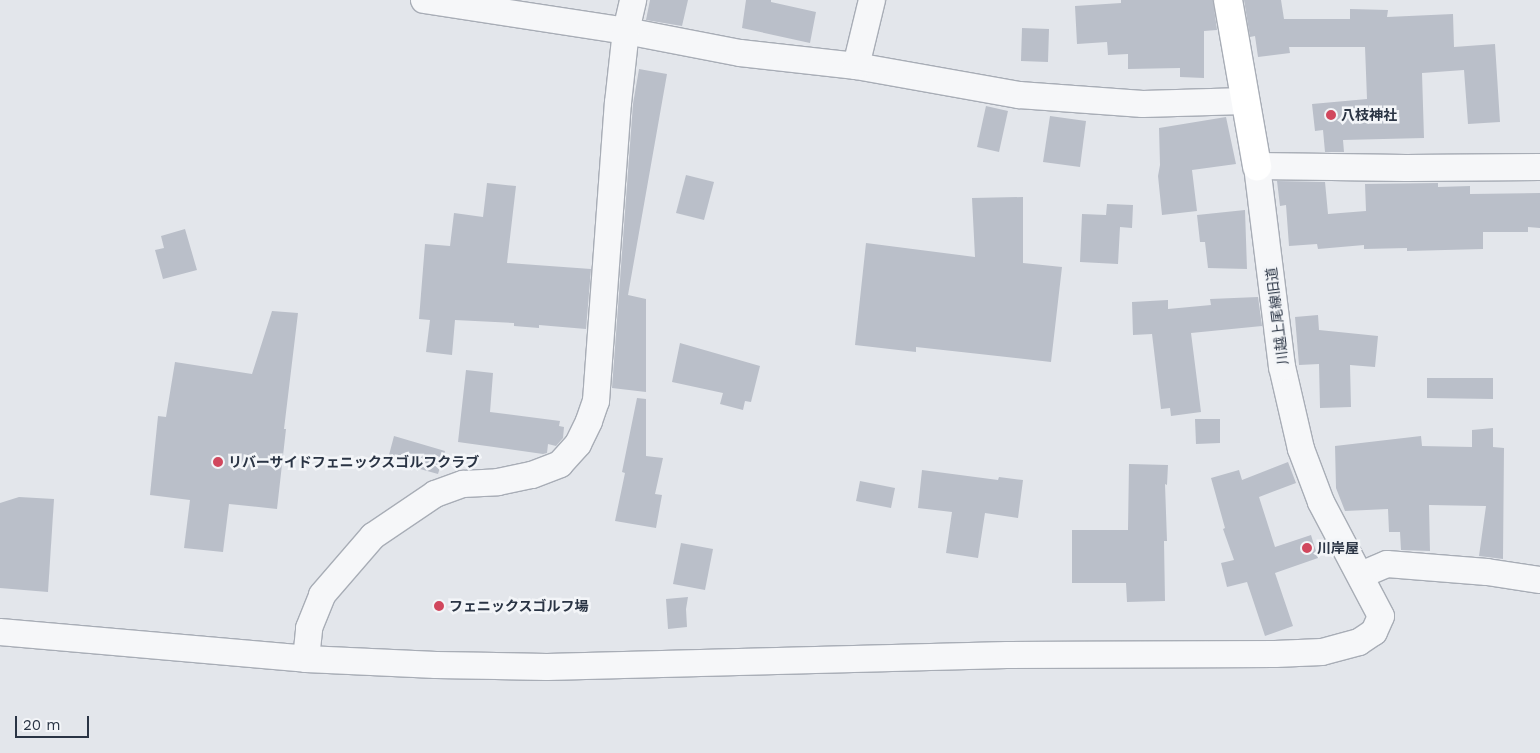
<!DOCTYPE html>
<html>
<head>
<meta charset="utf-8">
<style>
	body { margin:0 }
	#map { position:relative; width:1540px; height:753px; overflow:hidden; background:#e3e6eb; font-family:"Work Sans","Noto Sans JP",sans-serif }
	div>[style] { position:absolute }
	.building>* { inset:0; background:#babfc9 }
	.roads { filter:drop-shadow(1px 0 #a8adb6) drop-shadow(-1px 0 #a8adb6) drop-shadow(0 1px #a8adb6) drop-shadow(0 -1px #a8adb6) }
	.street>* { height:26px; margin:-13px; padding:0 13px; transform-origin:13px; border-radius:13px; background:#f6f7f9 }
	.secondary>* { height:28px; margin:-14px; padding:0 14px; transform-origin:14px; border-radius:14px; background:#fff }
	.dots>* { width:14px; height:14px; translate:-50% -50%; box-sizing:border-box; border:2px solid #f3f5f8; border-radius:50% }
	span { translate:-50% -50%; white-space:nowrap; text-align:center; line-height:1.15; -webkit-text-stroke:5px #f3f5f8; paint-order:stroke }
	.poi-label { font-size:14px; color:#2a3444; font-weight:700 }
	.left { translate:0 -50%; text-align:left }
	.street-label { font-size:14px; color:#2a3444 }
	.scale { position:absolute; left:15px; top:716px; width:74px; height:22px; box-sizing:border-box; border:2px solid #2a3444; border-top:0; padding-left:6px; font-size:15px; line-height:18px; white-space:nowrap; color:#2a3444; -webkit-text-stroke:4px #f3f5f8; paint-order:stroke }
</style>
</head>
<body>
<div id="map">
	<div class="building">
		<div style="clip-path:polygon(650px 0,688px 0,682px 26px,646px 20px)"></div>
		<div style="clip-path:polygon(746px 0,771px 0,771px 2px,816px 12px,810px 43px,742px 28px)"></div>
		<div style="clip-path:polygon(1121px 0,1213px 0,1217px 30px,1204px 31px,1204px 78px,1180px 77px,1180px 68px,1128px 69px,1128px 54px,1108px 55px,1107px 42px,1077px 44px,1075px 6px,1121px 3px)"></div>
		<div style="clip-path:polygon(1244px 0,1281px 0,1284px 19px,1350px 19px,1350px 9px,1388px 10px,1387px 17px,1453px 14px,1454px 47px,1495px 44px,1500px 122px,1468px 124px,1464px 70px,1422px 73px,1424px 138px,1343px 140px,1344px 152px,1325px 152px,1323px 130px,1315px 131px,1312px 104px,1367px 99px,1365px 47px,1289px 47px,1290px 53px,1258px 57px,1255px 36px,1250px 37px)"></div>
		<div style="clip-path:polygon(1022px 28px,1049px 29px,1048px 62px,1021px 61px)"></div>
		<div style="clip-path:polygon(639px 69px,667px 74px,628px 295px,646px 299px,646px 392px,612px 388px,633px 104px)"></div>
		<div style="clip-path:polygon(986px 106px,1008px 111px,999px 152px,977px 147px)"></div>
		<div style="clip-path:polygon(1050px 116px,1086px 121px,1080px 167px,1043px 162px)"></div>
		<div style="clip-path:polygon(1226px 117px,1236px 164px,1192px 170px,1197px 211px,1162px 215px,1158px 176px,1160px 165px,1159px 128px)"></div>
		<div style="clip-path:polygon(686px 175px,714px 182px,704px 220px,676px 213px)"></div>
		<div style="clip-path:polygon(1277px 181px,1325px 182px,1328px 214px,1366px 211px,1365px 184px,1438px 183px,1438px 187px,1470px 186px,1470px 194px,1540px 193px,1540px 228px,1528px 227px,1528px 232px,1483px 232px,1483px 249px,1407px 251px,1407px 248px,1364px 249px,1364px 245px,1318px 249px,1317px 244px,1289px 246px,1286px 205px,1280px 206px)"></div>
		<div style="clip-path:polygon(487px 183px,516px 186px,507px 263px,591px 269px,586px 329px,539px 325px,539px 328px,514px 326px,514px 323px,455px 320px,452px 355px,426px 352px,430px 320px,419px 319px,425px 244px,450px 246px,454px 213px,483px 217px)"></div>
		<div style="clip-path:polygon(1023px 197px,1023px 263px,1062px 267px,1051px 362px,916px 347px,916px 352px,855px 345px,866px 243px,975px 257px,972px 198px)"></div>
		<div style="clip-path:polygon(1107px 204px,1133px 205px,1132px 228px,1120px 227px,1118px 264px,1080px 262px,1082px 214px,1106px 215px)"></div>
		<div style="clip-path:polygon(1245px 210px,1247px 269px,1208px 268px,1205px 242px,1200px 242px,1197px 215px)"></div>
		<div style="clip-path:polygon(185px 229px,197px 270px,163px 279px,155px 250px,164px 248px,161px 236px)"></div>
		<div style="clip-path:polygon(1258px 297px,1262px 326px,1191px 333px,1201px 412px,1171px 416px,1170px 408px,1161px 409px,1152px 334px,1133px 335px,1132px 302px,1168px 300px,1168px 309px,1211px 305px,1210px 299px)"></div>
		<div style="clip-path:polygon(272px 311px,298px 313px,284px 429px,286px 429px,277px 509px,229px 504px,223px 552px,184px 548px,190px 500px,150px 495px,158px 416px,166px 417px,175px 362px,252px 374px)"></div>
		<div style="clip-path:polygon(1318px 315px,1319px 330px,1378px 336px,1375px 367px,1350px 365px,1351px 407px,1320px 408px,1319px 364px,1299px 365px,1295px 317px)"></div>
		<div style="clip-path:polygon(680px 343px,760px 366px,751px 402px,745px 401px,743px 410px,720px 404px,723px 393px,672px 382px)"></div>
		<div style="clip-path:polygon(466px 370px,493px 373px,490px 412px,560px 421px,559px 426px,564px 427px,563px 438px,556px 446px,548px 444px,547px 453px,543px 454px,458px 442px)"></div>
		<div style="clip-path:polygon(1427px 378px,1493px 378px,1493px 399px,1427px 398px)"></div>
		<div style="clip-path:polygon(637px 398px,646px 399px,646px 456px,663px 458px,655px 494px,662px 495px,656px 528px,615px 521px,625px 473px,622px 472px)"></div>
		<div style="clip-path:polygon(1195px 419px,1220px 419px,1220px 443px,1196px 444px)"></div>
		<div style="clip-path:polygon(1493px 428px,1493px 447px,1504px 448px,1503px 559px,1479px 556px,1486px 506px,1429px 505px,1430px 551px,1401px 550px,1400px 532px,1389px 532px,1388px 509px,1345px 511px,1336px 488px,1335px 446px,1421px 436px,1422px 446px,1472px 447px,1472px 430px)"></div>
		<div style="clip-path:polygon(394px 436px,445px 451px,438px 474px,402px 464px,403px 459px,389px 455px)"></div>
		<div style="clip-path:polygon(1288px 462px,1296px 483px,1259px 497px,1275px 547px,1311px 535px,1318px 558px,1275px 573px,1293px 626px,1265px 636px,1247px 582px,1227px 587px,1221px 563px,1234px 560px,1223px 529px,1225px 528px,1211px 478px,1239px 470px,1242px 480px)"></div>
		<div style="clip-path:polygon(1129px 464px,1168px 465px,1167px 485px,1165px 484px,1167px 541px,1164px 541px,1165px 601px,1127px 602px,1126px 583px,1072px 583px,1072px 530px,1128px 530px)"></div>
		<div style="clip-path:polygon(922px 470px,998px 480px,999px 477px,1023px 480px,1018px 518px,985px 513px,978px 558px,946px 553px,952px 512px,918px 508px)"></div>
		<div style="clip-path:polygon(860px 481px,895px 488px,891px 508px,856px 501px)"></div>
		<div style="clip-path:polygon(19px 497px,54px 499px,48px 592px,0 588px,0 503px)"></div>
		<div style="clip-path:polygon(681px 543px,713px 549px,705px 590px,673px 584px)"></div>
		<div style="clip-path:polygon(688px 597px,686px 609px,687px 627px,668px 629px,666px 599px)"></div>
	</div>
	<div class="roads">
		<div class="street">
			<div style="left:424px;top:0;width:204px;rotate:8.7deg"></div>
			<div style="left:626px;top:31px;width:116px;rotate:10.9deg"></div>
			<div style="left:740px;top:53px;width:117px;rotate:6.4deg"></div>
			<div style="left:856px;top:66px;width:166px;rotate:10.1deg"></div>
			<div style="left:1019px;top:95px;width:124px;rotate:4.2deg"></div>
			<div style="left:1143px;top:104px;width:102px;rotate:-1.7deg"></div>
			<div style="left:856px;top:66px;width:68px;rotate:-76.4deg"></div>
			<div style="left:1361px;top:575px;width:28px;rotate:-23deg"></div>
			<div style="left:1387px;top:564px;width:100px;rotate:4.6deg"></div>
			<div style="left:1487px;top:572px;width:54px;rotate:8.6deg"></div>
			<div style="left:0;top:632px;width:307px;rotate:5deg"></div>
			<div style="left:306px;top:659px;width:130px;rotate:2.6deg"></div>
			<div style="left:436px;top:665px;width:111px;rotate:1deg"></div>
			<div style="left:547px;top:667px;width:461px;rotate:-1.5deg"></div>
			<div style="left:1008px;top:655px;width:267px;rotate:-0.2deg"></div>
			<div style="left:1275px;top:654px;width:47px;rotate:-2.4deg"></div>
			<div style="left:1322px;top:652px;width:38px;rotate:-15deg"></div>
			<div style="left:1359px;top:642px;width:18px;rotate:-34deg"></div>
			<div style="left:1374px;top:632px;width:17px;rotate:-66deg"></div>
			<div style="left:1381px;top:616px;width:129px;rotate:-117.8deg"></div>
			<div style="left:1321px;top:502px;width:57px;rotate:-110.7deg"></div>
			<div style="left:1301px;top:449px;width:84px;rotate:-103deg"></div>
			<div style="left:1282px;top:367px;width:203px;rotate:-97.1deg"></div>
			<div style="left:1257px;top:166px;width:149px;rotate:0.8deg"></div>
			<div style="left:1406px;top:168px;width:134px;rotate:-0.4deg"></div>
			<div style="left:306px;top:659px;width:31px;rotate:-84deg"></div>
			<div style="left:309px;top:628px;width:35px;rotate:-68deg"></div>
			<div style="left:322px;top:595px;width:78px;rotate:-49.2deg"></div>
			<div style="left:373px;top:536px;width:75px;rotate:-34.1deg"></div>
			<div style="left:435px;top:494px;width:30px;rotate:-20deg"></div>
			<div style="left:463px;top:484px;width:35px;rotate:-3deg"></div>
			<div style="left:498px;top:482px;width:35px;rotate:-12deg"></div>
			<div style="left:532px;top:475px;width:30px;rotate:-21deg"></div>
			<div style="left:560px;top:464px;width:27px;rotate:-48deg"></div>
			<div style="left:578px;top:444px;width:25px;rotate:-64deg"></div>
			<div style="left:589px;top:421px;width:21px;rotate:-71deg"></div>
			<div style="left:596px;top:401px;width:299px;rotate:-85.8deg"></div>
			<div style="left:618px;top:103px;width:72px;rotate:-83.7deg"></div>
			<div style="left:626px;top:31px;width:32px;rotate:-77deg"></div>
		</div>
		<div class="secondary">
			<div style="left:1228px;top:0;width:169px;rotate:80.1deg"></div>
		</div>
	</div>
	<div class="dots">
		<div style="left:1331px;top:115px;background:#d1475d"></div>
		<div style="left:218px;top:462px;background:#d1475d"></div>
		<div style="left:1307px;top:548px;background:#d1475d"></div>
		<div style="left:439px;top:606px;background:#d1475d"></div>
	</div>
	<div class="poi-label">
		<span class="left" style="left:1341px;top:115px">八枝神社</span>
		<span class="left" style="left:228px;top:462px">リバーサイドフェニックスゴルフクラブ</span>
		<span class="left" style="left:1317px;top:548px">川岸屋</span>
		<span class="left" style="left:449px;top:606px">フェニックスゴルフ場</span>
	</div>
	<div class="street-label">
		<span style="left:1277px;top:316px;rotate:-97deg">川越上尾線旧道</span>
	</div>
	<div class="scale">20 m</div>
</div>
</body>
</html>
